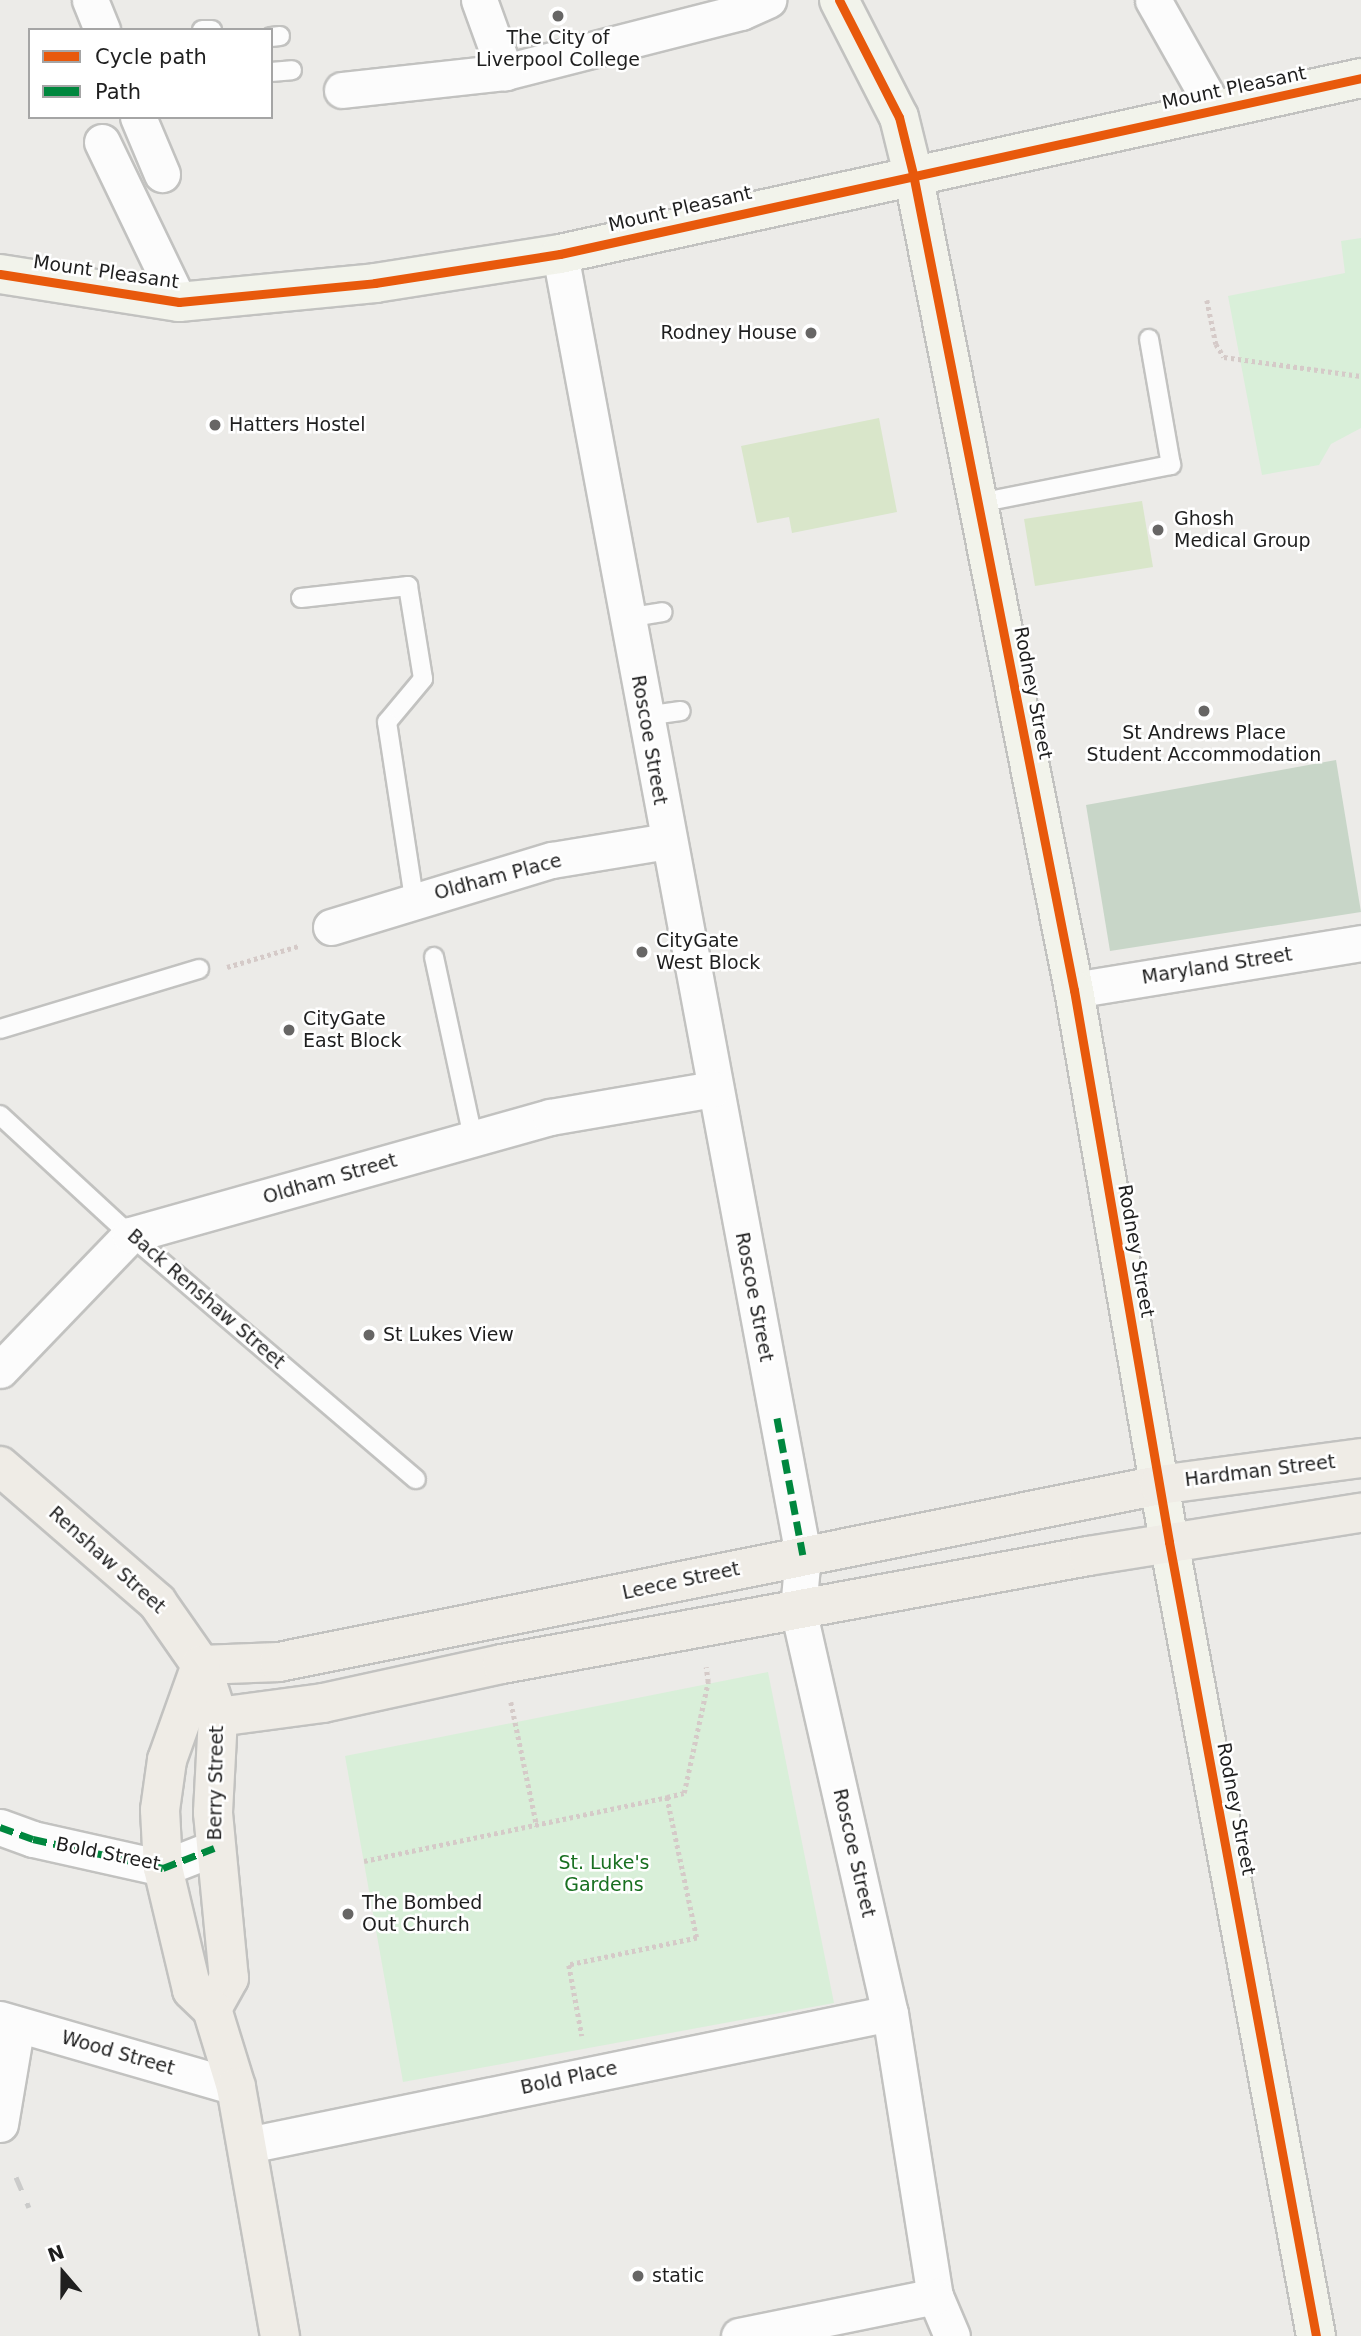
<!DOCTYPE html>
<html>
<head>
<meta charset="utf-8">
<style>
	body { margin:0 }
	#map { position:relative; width:1361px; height:2336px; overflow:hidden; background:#ecebe8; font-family:"DejaVu Sans",sans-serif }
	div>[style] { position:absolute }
	.grass>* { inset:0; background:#d9e6ca }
	.cemetery>* { inset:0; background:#c8d6c8 }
	.park>* { inset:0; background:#d9efd9 }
	.path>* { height:4.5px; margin-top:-2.25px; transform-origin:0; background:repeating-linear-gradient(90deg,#d5cac8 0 3.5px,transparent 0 7px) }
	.roads { filter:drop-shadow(2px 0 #c2c2c0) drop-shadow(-2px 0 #c2c2c0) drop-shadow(0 2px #c2c2c0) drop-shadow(0 -2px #c2c2c0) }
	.lane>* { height:18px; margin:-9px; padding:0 9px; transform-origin:9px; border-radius:9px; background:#fcfcfc }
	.street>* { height:35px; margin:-17.5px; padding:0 17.5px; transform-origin:17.5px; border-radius:17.5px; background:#fcfcfc }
	.secondary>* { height:38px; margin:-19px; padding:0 19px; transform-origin:19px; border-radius:19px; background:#f2f3eb }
	.primary>* { height:38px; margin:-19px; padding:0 19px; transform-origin:19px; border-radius:19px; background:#efece6 }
	.rail>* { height:5px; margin-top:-2.5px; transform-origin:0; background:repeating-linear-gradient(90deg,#cbcbca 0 14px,transparent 0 28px) }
	.quiet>* { height:7px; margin-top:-3.5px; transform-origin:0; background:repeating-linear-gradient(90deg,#00873e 0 14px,transparent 0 21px) }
	.cycleway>* { height:9px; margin:-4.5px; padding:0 4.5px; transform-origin:4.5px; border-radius:4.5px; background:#e8590c }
	.dots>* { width:19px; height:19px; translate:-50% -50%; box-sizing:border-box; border:4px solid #fff; border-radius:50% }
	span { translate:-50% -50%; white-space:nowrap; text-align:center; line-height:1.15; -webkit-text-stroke:5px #fff; paint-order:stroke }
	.poi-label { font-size:19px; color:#1f1f1f }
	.right { translate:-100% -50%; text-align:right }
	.left { translate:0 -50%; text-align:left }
	.street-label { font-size:19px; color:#1f1f1f }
	.park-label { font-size:19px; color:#197021 }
	.legend { position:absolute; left:28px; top:28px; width:245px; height:91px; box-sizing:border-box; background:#fff; border:2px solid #a5a5a5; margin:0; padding:9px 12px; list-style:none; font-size:21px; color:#1f1f1f }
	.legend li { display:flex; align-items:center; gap:14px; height:35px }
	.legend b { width:35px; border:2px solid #a5a5a5 }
	.north { position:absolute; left:28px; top:2238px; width:70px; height:70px; -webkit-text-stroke:5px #fff; paint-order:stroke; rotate:340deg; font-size:19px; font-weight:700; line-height:28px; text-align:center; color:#1f1f1f }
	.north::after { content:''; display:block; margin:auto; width:24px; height:32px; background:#1f1f1f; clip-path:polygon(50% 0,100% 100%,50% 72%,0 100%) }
</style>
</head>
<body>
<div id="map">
	<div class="grass">
		<div style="clip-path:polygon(879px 418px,897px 512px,792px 533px,789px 517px,757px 523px,741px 446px)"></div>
		<div style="clip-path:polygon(1142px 501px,1153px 567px,1035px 586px,1024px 519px)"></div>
	</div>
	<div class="cemetery">
		<div style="clip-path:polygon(1336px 760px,1361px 912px,1110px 951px,1086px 805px)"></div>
	</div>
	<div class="park">
		<div style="clip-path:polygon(1361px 238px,1361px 428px,1331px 444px,1319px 465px,1262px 475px,1228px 296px,1345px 273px,1341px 241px)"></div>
		<div style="clip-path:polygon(768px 1672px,834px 2003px,403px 2082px,345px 1756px)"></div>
	</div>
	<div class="path">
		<div style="left:1207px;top:300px;width:45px;rotate:78.4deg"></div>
		<div style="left:1216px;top:344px;width:15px;rotate:58deg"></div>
		<div style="left:1224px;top:357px;width:138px;rotate:7.9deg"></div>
		<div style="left:227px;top:967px;width:75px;rotate:-16.3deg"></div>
		<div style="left:511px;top:1702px;width:127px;rotate:78.2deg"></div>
		<div style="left:667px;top:1797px;width:17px;rotate:-13deg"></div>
		<div style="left:684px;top:1793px;width:114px;rotate:-77.8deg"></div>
		<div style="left:708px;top:1682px;width:15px;rotate:-98deg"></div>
		<div style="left:364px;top:1861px;width:310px;rotate:-11.9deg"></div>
		<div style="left:667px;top:1797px;width:144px;rotate:78deg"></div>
		<div style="left:697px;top:1938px;width:131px;rotate:168.1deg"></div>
		<div style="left:569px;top:1965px;width:72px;rotate:79.6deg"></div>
	</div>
	<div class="roads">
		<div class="lane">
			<div style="left:202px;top:30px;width:10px"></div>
			<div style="left:271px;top:37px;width:9px;rotate:-6deg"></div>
			<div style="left:271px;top:72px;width:21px;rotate:-5deg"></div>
			<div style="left:979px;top:503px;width:196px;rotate:-11.2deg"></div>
			<div style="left:1171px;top:465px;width:128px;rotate:-99.9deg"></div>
			<div style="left:301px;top:598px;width:108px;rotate:-6.4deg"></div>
			<div style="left:408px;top:586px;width:94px;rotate:80.8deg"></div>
			<div style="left:423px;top:679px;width:56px;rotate:129.9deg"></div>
			<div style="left:387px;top:722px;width:179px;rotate:81.3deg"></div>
			<div style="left:626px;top:618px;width:37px;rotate:-9deg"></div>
			<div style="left:645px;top:716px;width:36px;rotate:-8deg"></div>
			<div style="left:434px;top:957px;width:185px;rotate:77.8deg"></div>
			<div style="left:0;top:1029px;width:208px;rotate:-16.8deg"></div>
			<div style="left:0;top:1115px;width:177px;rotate:42.7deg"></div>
			<div style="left:130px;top:1235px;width:376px;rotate:40.5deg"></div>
		</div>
		<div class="street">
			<div style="left:90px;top:0;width:32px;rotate:68deg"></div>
			<div style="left:479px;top:0;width:77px;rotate:70.1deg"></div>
			<div style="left:505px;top:72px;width:244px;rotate:-14.3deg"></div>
			<div style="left:741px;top:12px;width:30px;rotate:-24deg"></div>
			<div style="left:1153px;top:0;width:126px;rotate:60.6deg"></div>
			<div style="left:342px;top:90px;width:164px;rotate:-6.3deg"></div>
			<div style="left:138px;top:117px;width:62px;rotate:67.2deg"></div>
			<div style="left:102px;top:142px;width:178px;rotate:64.3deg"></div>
			<div style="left:560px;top:254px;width:1323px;rotate:79.42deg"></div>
			<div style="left:803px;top:1555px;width:54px;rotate:95.3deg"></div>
			<div style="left:798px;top:1609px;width:414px;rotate:77.2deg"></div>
			<div style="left:890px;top:2013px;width:287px;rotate:81deg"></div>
			<div style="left:935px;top:2296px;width:43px;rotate:67deg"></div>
			<div style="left:331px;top:927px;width:231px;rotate:-16.9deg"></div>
			<div style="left:552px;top:860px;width:117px;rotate:-9.4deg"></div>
			<div style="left:1074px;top:990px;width:291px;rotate:-9.3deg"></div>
			<div style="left:0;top:1370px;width:187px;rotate:-46.1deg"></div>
			<div style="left:130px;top:1235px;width:436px;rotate:-15.7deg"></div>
			<div style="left:550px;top:1117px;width:166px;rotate:-9.7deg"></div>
			<div style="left:0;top:1827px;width:35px;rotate:20deg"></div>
			<div style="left:33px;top:1839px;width:133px;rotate:12.6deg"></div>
			<div style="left:163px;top:1868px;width:55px;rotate:-21.4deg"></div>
			<div style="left:0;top:2019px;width:246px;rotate:16.1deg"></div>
			<div style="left:0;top:2124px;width:101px;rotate:-80.4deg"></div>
			<div style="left:248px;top:2145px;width:655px;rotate:-11.62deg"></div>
			<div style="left:739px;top:2336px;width:200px;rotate:-11.5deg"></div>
		</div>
		<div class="secondary">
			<div style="left:839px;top:0;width:131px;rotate:62.9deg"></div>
			<div style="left:899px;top:117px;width:59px;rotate:76.2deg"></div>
			<div style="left:913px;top:174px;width:832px;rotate:78.84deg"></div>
			<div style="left:1074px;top:990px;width:560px;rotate:80.23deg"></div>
			<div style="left:1169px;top:1542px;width:807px;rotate:79.51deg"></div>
			<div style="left:0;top:274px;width:181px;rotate:8.9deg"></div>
			<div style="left:179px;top:302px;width:197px;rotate:-5.5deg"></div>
			<div style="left:375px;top:283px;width:187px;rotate:-8.9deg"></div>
			<div style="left:560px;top:254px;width:820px;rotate:-12.39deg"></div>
		</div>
		<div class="primary">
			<div style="left:0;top:1466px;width:208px;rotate:40.9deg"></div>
			<div style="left:157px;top:1602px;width:77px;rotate:55.1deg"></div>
			<div style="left:201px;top:1665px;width:55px;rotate:71.9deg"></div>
			<div style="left:218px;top:1717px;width:96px;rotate:93deg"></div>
			<div style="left:213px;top:1813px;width:166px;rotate:84.5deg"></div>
			<div style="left:229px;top:1978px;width:35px;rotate:119deg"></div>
			<div style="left:201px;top:1665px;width:78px;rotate:-2.2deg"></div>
			<div style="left:279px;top:1662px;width:898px;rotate:-11.37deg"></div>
			<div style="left:1159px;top:1485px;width:204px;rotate:-7.6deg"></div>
			<div style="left:201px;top:1665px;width:101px;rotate:109.7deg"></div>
			<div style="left:167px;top:1760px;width:50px;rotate:98deg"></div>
			<div style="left:160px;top:1810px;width:58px;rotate:87deg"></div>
			<div style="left:163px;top:1868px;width:125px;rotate:76.6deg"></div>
			<div style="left:192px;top:1990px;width:28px;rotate:44deg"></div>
			<div style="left:212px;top:2009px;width:82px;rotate:72.9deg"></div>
			<div style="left:236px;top:2087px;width:253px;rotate:80deg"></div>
			<div style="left:218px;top:1717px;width:106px;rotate:-7.6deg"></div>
			<div style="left:323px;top:1703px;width:183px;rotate:-12.3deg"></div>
			<div style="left:502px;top:1664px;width:596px;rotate:-10.44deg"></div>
			<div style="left:1088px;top:1556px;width:276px;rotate:-9deg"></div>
		</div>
	</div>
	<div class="rail">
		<div style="left:16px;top:2177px;width:33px;rotate:67deg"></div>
	</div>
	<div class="quiet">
		<div style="left:777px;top:1418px;width:139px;rotate:79.3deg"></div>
		<div style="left:0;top:1827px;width:35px;rotate:20deg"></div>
		<div style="left:33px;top:1839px;width:133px;rotate:12.6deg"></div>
		<div style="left:163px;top:1868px;width:55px;rotate:-21.4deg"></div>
	</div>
	<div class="cycleway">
		<div style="left:839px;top:0;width:131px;rotate:62.9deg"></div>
		<div style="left:899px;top:117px;width:59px;rotate:76.2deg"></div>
		<div style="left:913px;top:174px;width:832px;rotate:78.84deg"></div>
		<div style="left:1074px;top:990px;width:560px;rotate:80.23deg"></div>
		<div style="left:1169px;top:1542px;width:807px;rotate:79.51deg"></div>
		<div style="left:0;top:274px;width:181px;rotate:8.9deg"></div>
		<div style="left:179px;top:302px;width:197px;rotate:-5.5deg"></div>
		<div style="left:375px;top:283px;width:187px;rotate:-8.9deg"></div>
		<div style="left:560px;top:254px;width:820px;rotate:-12.39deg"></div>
	</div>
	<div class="dots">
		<div style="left:558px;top:16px;background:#676665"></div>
		<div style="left:811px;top:333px;background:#676665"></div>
		<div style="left:215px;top:425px;background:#676665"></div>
		<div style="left:1158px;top:530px;background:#676665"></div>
		<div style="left:1204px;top:711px;background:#676665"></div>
		<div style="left:642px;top:952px;background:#676665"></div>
		<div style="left:289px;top:1030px;background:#676665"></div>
		<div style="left:369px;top:1335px;background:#676665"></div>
		<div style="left:348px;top:1914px;background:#676665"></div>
		<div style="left:638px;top:2276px;background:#676665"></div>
	</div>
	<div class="poi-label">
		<span style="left:558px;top:49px">The City of<br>Liverpool College</span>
		<span class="right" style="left:797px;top:333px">Rodney House</span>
		<span class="left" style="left:229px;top:425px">Hatters Hostel</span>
		<span class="left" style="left:1174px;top:530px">Ghosh<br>Medical Group</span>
		<span style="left:1204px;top:744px">St Andrews Place<br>Student Accommodation</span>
		<span class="left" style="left:656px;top:952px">CityGate<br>West Block</span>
		<span class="left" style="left:303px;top:1030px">CityGate<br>East Block</span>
		<span class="left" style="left:383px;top:1335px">St Lukes View</span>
		<span class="left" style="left:362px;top:1914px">The Bombed<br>Out Church</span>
		<span class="left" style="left:652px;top:2276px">static</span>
	</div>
	<div class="street-label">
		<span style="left:1234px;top:88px;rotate:-12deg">Mount Pleasant</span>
		<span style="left:680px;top:209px;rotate:-13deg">Mount Pleasant</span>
		<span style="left:106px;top:272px;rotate:8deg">Mount Pleasant</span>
		<span style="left:1033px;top:693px;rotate:79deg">Rodney Street</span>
		<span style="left:649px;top:740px;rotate:80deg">Roscoe Street</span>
		<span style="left:498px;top:877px;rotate:-15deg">Oldham Place</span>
		<span style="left:1217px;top:966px;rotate:-9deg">Maryland Street</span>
		<span style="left:330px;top:1179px;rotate:-16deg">Oldham Street</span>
		<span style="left:1136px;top:1251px;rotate:80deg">Rodney Street</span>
		<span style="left:754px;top:1297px;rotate:79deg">Roscoe Street</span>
		<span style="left:206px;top:1299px;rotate:41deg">Back Renshaw Street</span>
		<span style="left:1260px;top:1471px;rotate:-7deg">Hardman Street</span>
		<span style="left:107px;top:1560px;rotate:42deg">Renshaw Street</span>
		<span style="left:681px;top:1581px;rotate:-12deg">Leece Street</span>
		<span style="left:216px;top:1783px;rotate:-89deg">Berry Street</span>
		<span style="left:1236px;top:1809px;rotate:79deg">Rodney Street</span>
		<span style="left:854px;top:1853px;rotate:77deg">Roscoe Street</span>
		<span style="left:108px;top:1854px;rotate:11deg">Bold Street</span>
		<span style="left:118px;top:2053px;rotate:16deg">Wood Street</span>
		<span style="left:569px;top:2078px;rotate:-12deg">Bold Place</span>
	</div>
	<div class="park-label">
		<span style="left:604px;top:1874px">St. Luke's<br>Gardens</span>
	</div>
	<ul class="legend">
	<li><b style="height:9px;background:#e8590c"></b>Cycle path</li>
	<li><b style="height:9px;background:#00873e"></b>Path</li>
	</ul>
	<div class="north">N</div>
</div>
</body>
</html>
